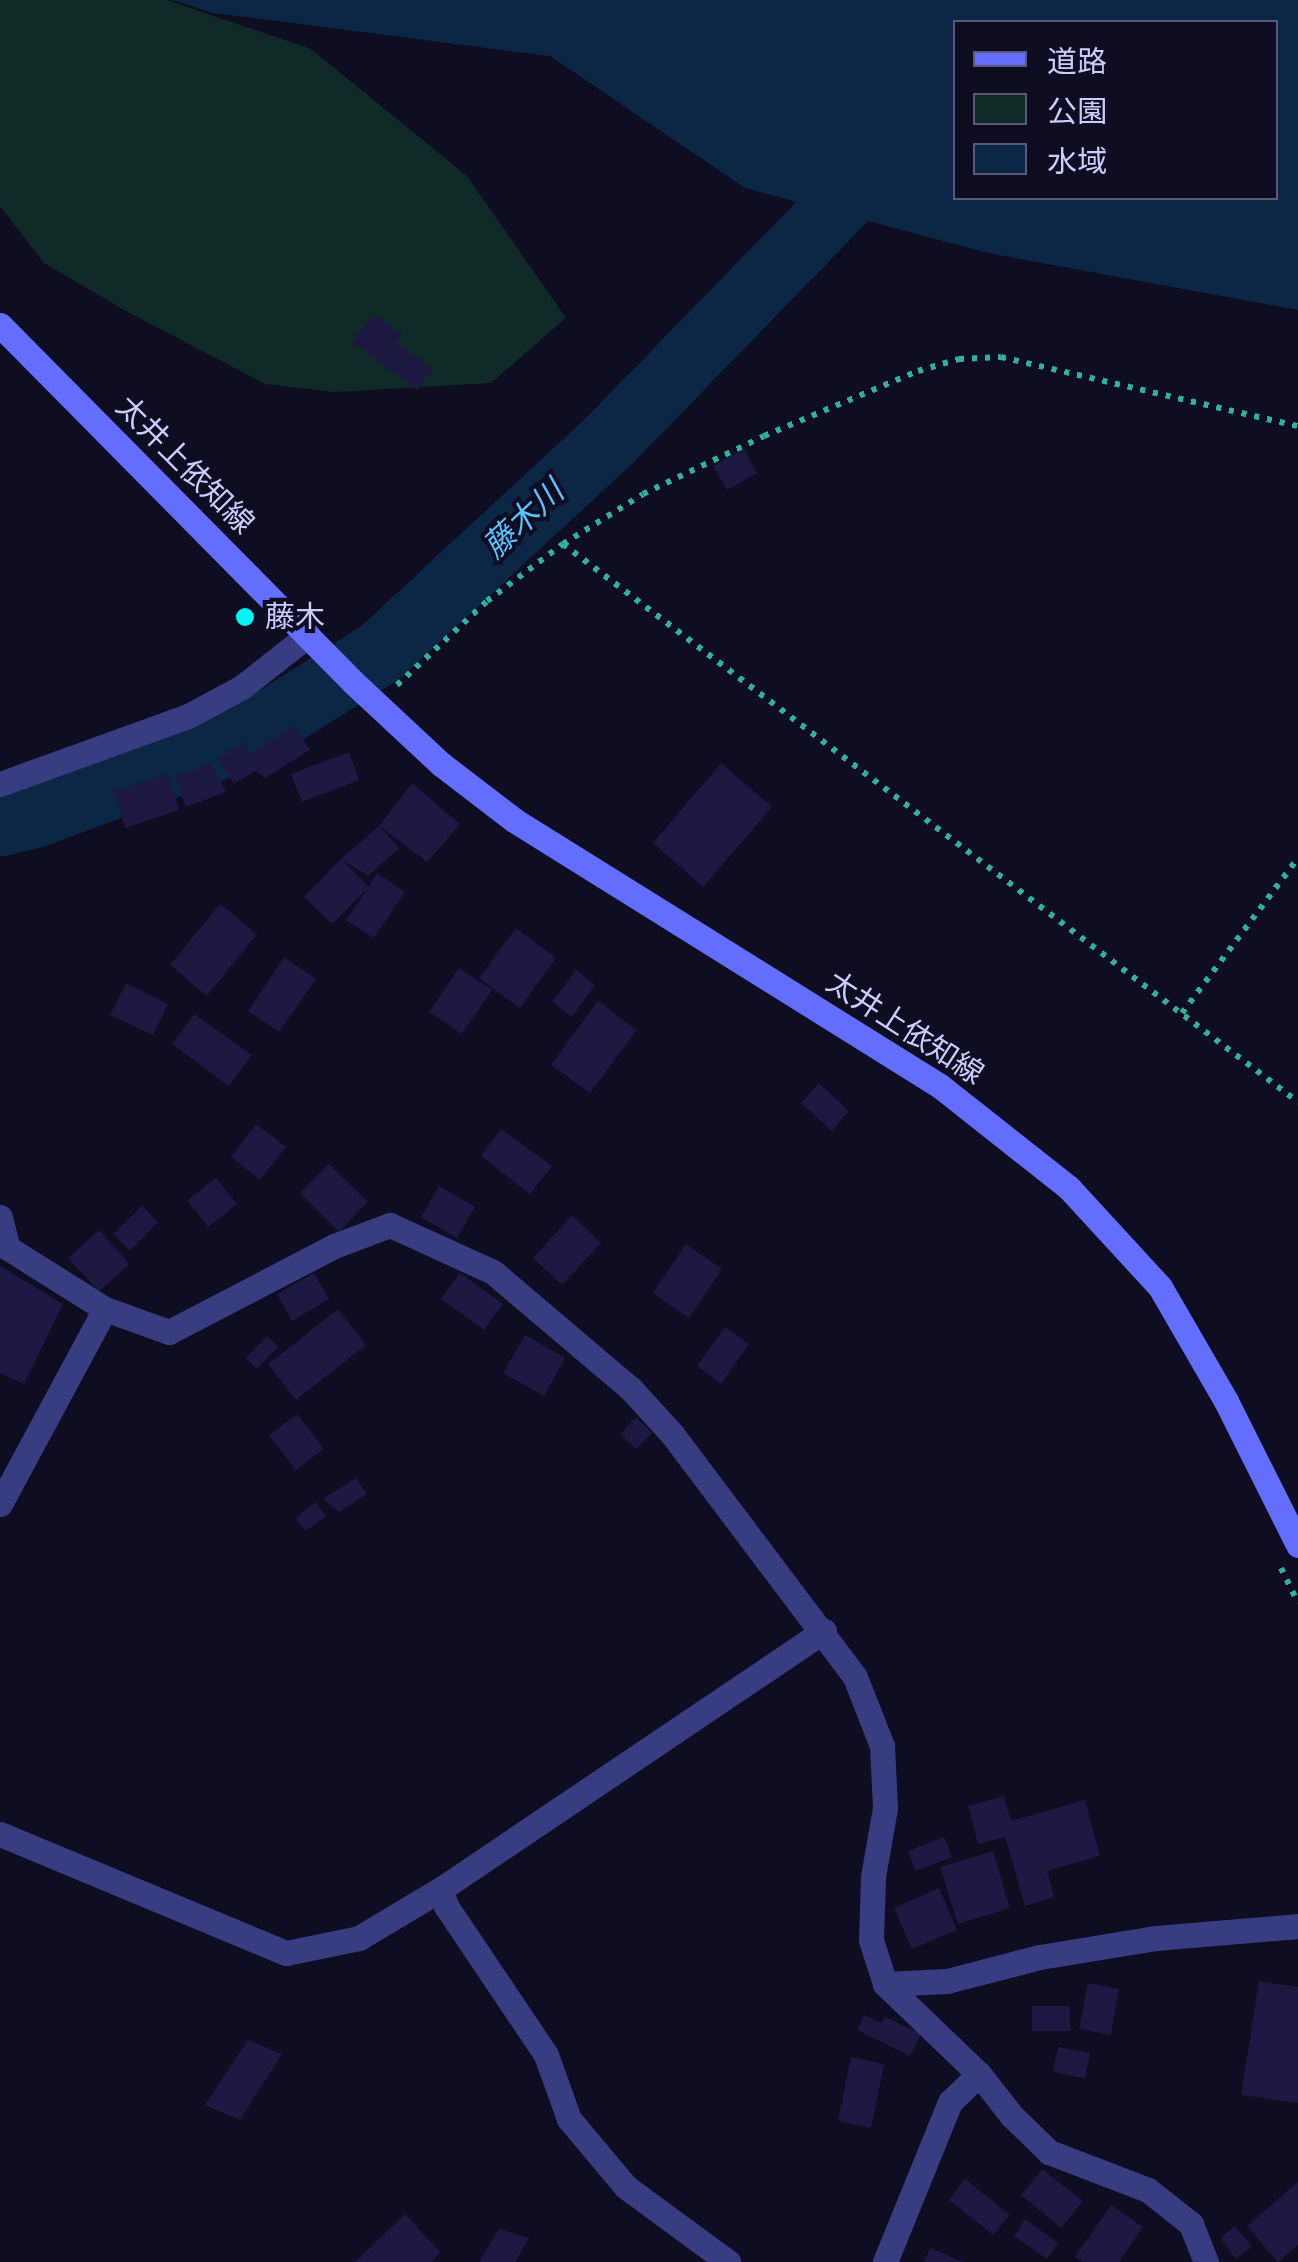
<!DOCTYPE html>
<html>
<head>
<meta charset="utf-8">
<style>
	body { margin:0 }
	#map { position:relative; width:1298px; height:2262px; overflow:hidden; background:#0e0d21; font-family:Karla,"Noto Sans JP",sans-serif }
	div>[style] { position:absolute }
	.green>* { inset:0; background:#102b27 }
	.water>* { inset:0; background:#0c2745 }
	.river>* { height:65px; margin:-32.5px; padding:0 32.5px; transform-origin:32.5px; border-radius:32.5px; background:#0c2745 }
	.building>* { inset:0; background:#1d1942 }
	.path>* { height:6px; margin-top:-3px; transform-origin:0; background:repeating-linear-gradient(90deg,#2db29e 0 5px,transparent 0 13px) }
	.minor>* { height:25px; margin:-12.5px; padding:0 12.5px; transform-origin:12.5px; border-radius:12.5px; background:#383c80 }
	.tertiary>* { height:25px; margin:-12.5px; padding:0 12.5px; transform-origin:12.5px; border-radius:12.5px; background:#383c80 }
	.secondary>* { height:25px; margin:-12.5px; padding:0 12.5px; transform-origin:12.5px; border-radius:12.5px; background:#636eff }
	.dots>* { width:28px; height:28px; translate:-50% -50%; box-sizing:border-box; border:5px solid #0e0d21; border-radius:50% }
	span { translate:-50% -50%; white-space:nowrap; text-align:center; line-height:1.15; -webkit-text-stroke:8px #0e0d21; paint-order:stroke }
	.street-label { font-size:30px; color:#ceccff }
	.poi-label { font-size:30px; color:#ceccff }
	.left { translate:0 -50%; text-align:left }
	.water-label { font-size:32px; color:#5ac2ff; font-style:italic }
	.legend { position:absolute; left:953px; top:20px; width:325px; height:180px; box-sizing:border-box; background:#0e0d21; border:2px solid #5b597a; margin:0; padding:12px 18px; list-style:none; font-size:30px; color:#ceccff }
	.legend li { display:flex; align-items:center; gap:20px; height:50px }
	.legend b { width:50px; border:2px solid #5b597a }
</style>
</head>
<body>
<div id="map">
	<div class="green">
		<div style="clip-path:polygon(0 0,167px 0,311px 49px,467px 176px,566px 318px,491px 383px,334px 392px,265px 384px,126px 311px,44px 263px,0 206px)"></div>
	</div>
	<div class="water">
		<div style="clip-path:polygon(evenodd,172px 0,1298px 0,1298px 310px,988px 253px,745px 188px,550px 56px,214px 13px,172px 0,956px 22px,1276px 22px,1276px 198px,956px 198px,956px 22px)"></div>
	</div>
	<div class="river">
		<div style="left:0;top:823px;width:35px;rotate:-13deg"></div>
		<div style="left:34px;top:815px;width:225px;rotate:-20.3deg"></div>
		<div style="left:245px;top:737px;width:160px;rotate:-32.2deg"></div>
		<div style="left:380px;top:652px;width:312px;rotate:-42.8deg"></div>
		<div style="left:609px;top:440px;width:498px;rotate:-45.8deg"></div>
	</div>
	<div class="building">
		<div style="clip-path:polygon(374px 314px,402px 334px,396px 342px,433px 369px,417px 390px,352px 342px)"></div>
		<div style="clip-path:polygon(744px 449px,757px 473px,727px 490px,713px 466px)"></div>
		<div style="clip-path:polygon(295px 726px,310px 750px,265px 778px,255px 771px,234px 784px,218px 759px,243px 742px,250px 754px)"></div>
		<div style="clip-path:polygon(349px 752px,359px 780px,302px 802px,291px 774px)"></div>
		<div style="clip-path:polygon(210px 763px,226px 792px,186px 807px,175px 778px)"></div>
		<div style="clip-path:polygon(721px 763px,772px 807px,703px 887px,653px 843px)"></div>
		<div style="clip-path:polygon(168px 774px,179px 810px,125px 828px,114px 792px)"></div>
		<div style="clip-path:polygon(412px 783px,460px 824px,427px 862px,379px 826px)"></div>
		<div style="clip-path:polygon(379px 826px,399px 848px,368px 876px,341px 859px)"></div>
		<div style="clip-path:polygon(341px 859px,369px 887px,377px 873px,405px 892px,374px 938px,346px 920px,369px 887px,332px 924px,304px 897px)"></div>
		<div style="clip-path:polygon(220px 904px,257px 934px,207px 996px,170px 965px)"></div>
		<div style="clip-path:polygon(516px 928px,556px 958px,520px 1008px,479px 978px)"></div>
		<div style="clip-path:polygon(284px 957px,316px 979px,279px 1032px,248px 1011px)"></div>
		<div style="clip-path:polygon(459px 968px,492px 990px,462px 1034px,429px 1012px)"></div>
		<div style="clip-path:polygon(576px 970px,595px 985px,572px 1017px,552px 1002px)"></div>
		<div style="clip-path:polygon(126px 983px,168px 1004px,153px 1035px,110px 1015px)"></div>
		<div style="clip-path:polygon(598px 1001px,637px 1030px,590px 1093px,551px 1065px)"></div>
		<div style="clip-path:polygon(194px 1014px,252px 1055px,229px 1086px,172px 1044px)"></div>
		<div style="clip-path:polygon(819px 1083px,849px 1111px,832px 1131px,801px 1103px)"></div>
		<div style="clip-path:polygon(256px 1124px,286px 1147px,260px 1180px,231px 1157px)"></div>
		<div style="clip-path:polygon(501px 1129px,552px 1166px,530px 1194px,481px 1156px)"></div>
		<div style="clip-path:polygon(329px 1164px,368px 1202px,339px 1232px,300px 1193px)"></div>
		<div style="clip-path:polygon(216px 1178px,237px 1204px,208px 1227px,187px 1200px)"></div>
		<div style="clip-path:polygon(439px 1186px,475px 1207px,457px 1238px,421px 1217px)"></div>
		<div style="clip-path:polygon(142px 1206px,158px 1222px,130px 1251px,113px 1234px)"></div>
		<div style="clip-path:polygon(572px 1215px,601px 1243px,562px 1285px,533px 1258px)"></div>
		<div style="clip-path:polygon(99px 1230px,130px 1264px,99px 1291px,68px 1258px)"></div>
		<div style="clip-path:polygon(686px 1244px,722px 1269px,689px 1318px,653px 1293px)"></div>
		<div style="clip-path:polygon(0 1266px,63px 1304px,24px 1384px,0 1373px)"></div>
		<div style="clip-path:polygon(314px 1273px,329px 1299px,292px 1321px,277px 1294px)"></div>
		<div style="clip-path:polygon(460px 1273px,503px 1304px,484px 1330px,441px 1299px)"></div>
		<div style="clip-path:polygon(338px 1309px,366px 1345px,296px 1400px,268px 1364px)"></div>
		<div style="clip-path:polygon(725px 1327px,749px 1344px,721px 1384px,697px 1366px)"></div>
		<div style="clip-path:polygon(525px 1335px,565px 1358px,544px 1396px,503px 1373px)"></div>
		<div style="clip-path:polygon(267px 1336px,278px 1347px,257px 1369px,246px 1358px)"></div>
		<div style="clip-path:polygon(297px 1414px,324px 1449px,296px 1470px,269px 1435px)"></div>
		<div style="clip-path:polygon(636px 1417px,652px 1433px,636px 1449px,620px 1434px)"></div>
		<div style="clip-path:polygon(356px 1478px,367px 1494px,339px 1512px,323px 1499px)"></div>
		<div style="clip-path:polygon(315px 1502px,326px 1516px,306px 1531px,295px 1518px)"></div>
		<div style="clip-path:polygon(1004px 1796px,1011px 1821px,1085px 1800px,1100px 1856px,1047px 1871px,1054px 1897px,1025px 1906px,1005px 1837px,978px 1844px,968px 1806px)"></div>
		<div style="clip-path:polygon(944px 1837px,952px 1857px,915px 1871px,908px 1851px)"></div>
		<div style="clip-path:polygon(993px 1851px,1010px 1908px,958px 1924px,940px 1867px)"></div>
		<div style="clip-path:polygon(939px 1888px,957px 1930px,912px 1949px,894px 1908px)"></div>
		<div style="clip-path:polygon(1259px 1981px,1298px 1987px,1298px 2103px,1241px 2095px)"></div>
		<div style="clip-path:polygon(1088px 1983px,1119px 1989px,1111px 2035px,1079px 2029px)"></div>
		<div style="clip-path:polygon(1032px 2006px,1070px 2006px,1070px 2031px,1032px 2031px)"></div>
		<div style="clip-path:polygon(864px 2015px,881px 2023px,885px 2017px,921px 2034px,910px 2056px,857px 2030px)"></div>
		<div style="clip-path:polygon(248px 2040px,282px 2054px,240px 2120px,205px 2105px)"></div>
		<div style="clip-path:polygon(1058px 2047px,1090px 2053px,1085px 2078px,1053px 2072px)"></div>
		<div style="clip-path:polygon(851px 2057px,884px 2064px,871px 2128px,838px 2121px)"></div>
		<div style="clip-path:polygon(1042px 2169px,1083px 2201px,1061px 2228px,1021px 2195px)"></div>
		<div style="clip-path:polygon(965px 2179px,1010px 2215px,993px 2235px,949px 2200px)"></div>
		<div style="clip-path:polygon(1298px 2182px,1298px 2245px,1278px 2262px,1247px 2226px)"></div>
		<div style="clip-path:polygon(1111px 2205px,1143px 2227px,1119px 2262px,1083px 2262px,1075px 2257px)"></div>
		<div style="clip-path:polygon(405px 2214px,440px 2252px,431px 2262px,355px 2262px)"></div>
		<div style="clip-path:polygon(1025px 2219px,1058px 2243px,1047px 2259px,1014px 2236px)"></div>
		<div style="clip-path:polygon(1235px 2226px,1252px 2247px,1236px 2259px,1220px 2238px)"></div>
		<div style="clip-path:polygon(499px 2229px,529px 2238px,515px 2262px,479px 2262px)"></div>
		<div style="clip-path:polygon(930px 2248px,963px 2262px,924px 2262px)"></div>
	</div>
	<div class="path">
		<div style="left:563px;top:544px;width:923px;rotate:37.21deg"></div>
		<div style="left:397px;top:685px;width:123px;rotate:-43deg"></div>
		<div style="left:487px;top:601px;width:95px;rotate:-36.9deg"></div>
		<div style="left:563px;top:544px;width:94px;rotate:-32deg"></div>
		<div style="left:643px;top:494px;width:134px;rotate:-25.6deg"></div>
		<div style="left:764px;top:436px;width:167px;rotate:-22.9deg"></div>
		<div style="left:918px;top:371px;width:43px;rotate:-16.3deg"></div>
		<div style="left:959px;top:359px;width:42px;rotate:-2.7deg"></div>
		<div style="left:1001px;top:357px;width:305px;rotate:13.1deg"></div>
		<div style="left:1182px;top:1013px;width:194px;rotate:-53.2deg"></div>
		<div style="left:1281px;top:1568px;width:39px;rotate:64deg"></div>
	</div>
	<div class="minor">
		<div style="left:0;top:1217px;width:32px;rotate:76deg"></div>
		<div style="left:8px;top:1248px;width:115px;rotate:32.2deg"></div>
		<div style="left:105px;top:1309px;width:68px;rotate:19.8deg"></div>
		<div style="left:169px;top:1332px;width:186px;rotate:-27.5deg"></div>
		<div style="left:334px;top:1246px;width:60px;rotate:-20.6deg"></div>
		<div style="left:390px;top:1225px;width:113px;rotate:24.5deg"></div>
		<div style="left:493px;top:1272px;width:180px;rotate:40.3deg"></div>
		<div style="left:630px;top:1388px;width:62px;rotate:47.6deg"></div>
		<div style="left:672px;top:1434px;width:304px;rotate:53deg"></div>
		<div style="left:855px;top:1677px;width:74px;rotate:68.6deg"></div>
		<div style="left:882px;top:1746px;width:62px;rotate:87.2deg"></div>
		<div style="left:885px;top:1808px;width:70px;rotate:99.9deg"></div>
		<div style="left:873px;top:1877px;width:63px;rotate:91.8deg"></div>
		<div style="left:871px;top:1940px;width:46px;rotate:72.3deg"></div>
		<div style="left:885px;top:1984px;width:130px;rotate:43.8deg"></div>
		<div style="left:979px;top:2074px;width:53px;rotate:51.8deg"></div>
		<div style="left:1012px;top:2116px;width:52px;rotate:44.2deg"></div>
		<div style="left:1049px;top:2152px;width:106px;rotate:21deg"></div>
		<div style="left:1148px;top:2190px;width:55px;rotate:38.3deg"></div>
		<div style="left:1191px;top:2224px;width:41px;rotate:68.5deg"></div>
		<div style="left:0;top:1504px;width:221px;rotate:-61.7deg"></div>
		<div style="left:0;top:1834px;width:310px;rotate:22.6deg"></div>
		<div style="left:286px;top:1953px;width:75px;rotate:-11.6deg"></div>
		<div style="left:359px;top:1938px;width:96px;rotate:-30.9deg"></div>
		<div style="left:441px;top:1889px;width:462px;rotate:-34deg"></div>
		<div style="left:441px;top:1889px;width:18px;rotate:74deg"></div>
		<div style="left:446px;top:1906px;width:179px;rotate:56.1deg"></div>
		<div style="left:546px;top:2055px;width:68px;rotate:70.2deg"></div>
		<div style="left:569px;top:2119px;width:89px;rotate:50deg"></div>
		<div style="left:626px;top:2187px;width:127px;rotate:36.3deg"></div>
		<div style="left:885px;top:1984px;width:62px;rotate:-2.8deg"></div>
		<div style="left:947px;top:1981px;width:96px;rotate:-14.5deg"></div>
		<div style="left:1040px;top:1957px;width:118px;rotate:-9.3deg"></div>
		<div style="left:1156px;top:1938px;width:143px;rotate:-4.8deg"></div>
		<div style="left:885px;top:2262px;width:173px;rotate:-67.9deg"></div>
		<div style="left:950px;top:2102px;width:40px;rotate:-44deg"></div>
	</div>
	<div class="tertiary">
		<div style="left:0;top:784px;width:200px;rotate:-19.9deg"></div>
		<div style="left:188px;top:716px;width:61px;rotate:-28.2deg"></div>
		<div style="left:242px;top:687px;width:84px;rotate:-38.2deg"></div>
	</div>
	<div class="secondary">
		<div style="left:0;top:325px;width:503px;rotate:45.32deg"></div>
		<div style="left:354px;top:683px;width:119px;rotate:43deg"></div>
		<div style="left:441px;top:764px;width:92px;rotate:37.5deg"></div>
		<div style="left:514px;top:820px;width:502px;rotate:31.98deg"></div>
		<div style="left:940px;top:1086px;width:164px;rotate:38.3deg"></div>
		<div style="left:1069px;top:1188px;width:134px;rotate:47.4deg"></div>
		<div style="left:1160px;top:1287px;width:132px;rotate:59.9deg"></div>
		<div style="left:1226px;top:1401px;width:161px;rotate:63.4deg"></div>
	</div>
	<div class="dots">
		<div style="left:245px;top:617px;background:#00f5f7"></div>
	</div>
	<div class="street-label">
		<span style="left:185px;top:465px;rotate:45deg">太井上依知線</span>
		<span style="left:905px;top:1028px;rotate:33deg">太井上依知線</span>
	</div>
	<div class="poi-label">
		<span class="left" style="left:265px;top:617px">藤木</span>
	</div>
	<div class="water-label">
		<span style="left:524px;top:520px;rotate:-43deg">藤木川</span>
	</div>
	<ul class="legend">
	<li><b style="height:12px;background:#636eff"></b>道路</li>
	<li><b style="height:28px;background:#102b27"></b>公園</li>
	<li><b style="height:28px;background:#0c2745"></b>水域</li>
	</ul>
</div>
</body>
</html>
